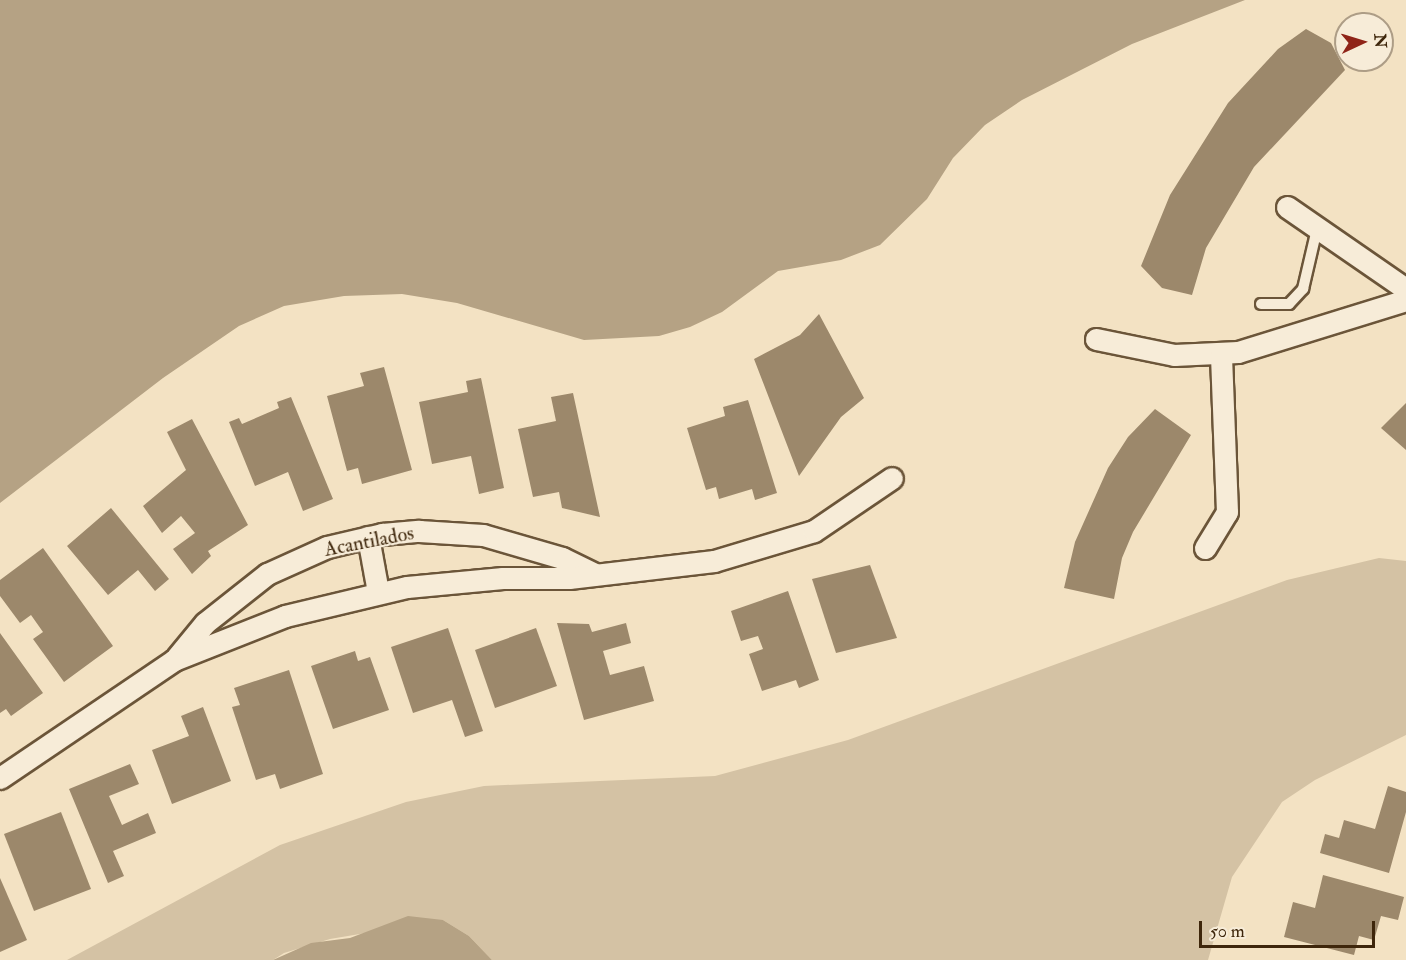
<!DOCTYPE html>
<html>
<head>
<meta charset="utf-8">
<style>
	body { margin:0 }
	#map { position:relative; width:1406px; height:960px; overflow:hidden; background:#f3e2c3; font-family:"IM FELL Double Pica",serif }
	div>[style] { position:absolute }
	.green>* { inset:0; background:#d4c2a4 }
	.water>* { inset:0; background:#b5a284 }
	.building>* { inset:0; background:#9c886b }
	.roads { filter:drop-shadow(2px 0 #6b5539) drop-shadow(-2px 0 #6b5539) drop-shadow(0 2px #6b5539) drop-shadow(0 -2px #6b5539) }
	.service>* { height:10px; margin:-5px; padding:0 5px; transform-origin:5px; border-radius:5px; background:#f7ecd8 }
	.minor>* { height:21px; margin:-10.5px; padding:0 10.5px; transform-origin:10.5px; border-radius:10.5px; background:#f7ecd8 }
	span { translate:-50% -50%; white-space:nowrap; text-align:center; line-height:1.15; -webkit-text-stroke:4.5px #f7ecd8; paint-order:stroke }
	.street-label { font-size:20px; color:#3e260b }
	.north { position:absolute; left:1334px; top:12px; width:60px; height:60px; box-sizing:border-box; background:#f7ecd8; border:2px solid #ad9d86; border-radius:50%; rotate:86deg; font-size:16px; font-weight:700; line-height:24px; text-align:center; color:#3e260b }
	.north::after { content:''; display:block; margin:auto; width:21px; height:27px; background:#8f2418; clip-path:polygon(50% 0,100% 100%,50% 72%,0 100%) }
	.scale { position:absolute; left:1199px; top:921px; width:176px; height:27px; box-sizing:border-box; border:3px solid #3e260b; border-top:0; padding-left:8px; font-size:18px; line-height:21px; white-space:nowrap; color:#3e260b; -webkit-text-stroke:4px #f7ecd8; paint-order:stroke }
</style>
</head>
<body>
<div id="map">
	<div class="green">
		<div style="clip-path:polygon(1379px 558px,1406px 561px,1406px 735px,1315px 780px,1282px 802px,1232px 877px,1208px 960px,492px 960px,469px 936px,443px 920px,330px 939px,284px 953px,273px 960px,67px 960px,280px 845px,406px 802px,484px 786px,715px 776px,848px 740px,1287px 580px)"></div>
	</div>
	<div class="water">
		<div style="clip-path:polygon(0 0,1245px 0,1132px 44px,1022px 100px,985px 125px,953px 158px,927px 199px,880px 245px,841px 260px,778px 271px,722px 312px,690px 327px,659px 336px,584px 340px,457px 303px,402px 294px,344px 296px,284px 306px,239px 326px,163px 378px,0 503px)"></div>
		<div style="clip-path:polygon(408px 916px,443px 920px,469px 936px,492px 960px,273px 960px,311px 943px,350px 938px)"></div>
	</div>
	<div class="building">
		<div style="clip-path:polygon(1306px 29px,1331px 43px,1345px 70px,1254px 167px,1206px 248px,1192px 295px,1162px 288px,1141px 266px,1170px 195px,1228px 103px,1278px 49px)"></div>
		<div style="clip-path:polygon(819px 314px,864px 398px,841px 417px,799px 476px,754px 359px,800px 335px)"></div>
		<div style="clip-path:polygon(384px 367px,412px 470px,362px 484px,358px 468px,347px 471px,327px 396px,364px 386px,360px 373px)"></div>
		<div style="clip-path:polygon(481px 378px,504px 488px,479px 494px,471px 456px,432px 464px,419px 402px,468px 392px,466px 381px)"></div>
		<div style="clip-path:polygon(573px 393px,600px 517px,562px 508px,559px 492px,533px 497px,518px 429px,556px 421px,551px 397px)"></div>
		<div style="clip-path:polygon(291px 397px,333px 499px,303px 511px,288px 472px,255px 486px,229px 422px,239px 418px,242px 424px,279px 408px,277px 402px)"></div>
		<div style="clip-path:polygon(748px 400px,777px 493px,755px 500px,752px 489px,719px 499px,716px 487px,706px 490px,687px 428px,725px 416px,723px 407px)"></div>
		<div style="clip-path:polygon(1406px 403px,1406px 450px,1381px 428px)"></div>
		<div style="clip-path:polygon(1155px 409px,1191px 435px,1133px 532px,1122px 558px,1114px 599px,1064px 588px,1075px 542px,1108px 468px,1128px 437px)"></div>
		<div style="clip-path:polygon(192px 419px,248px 525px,208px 551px,211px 556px,192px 574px,173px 549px,195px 533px,181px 516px,162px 533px,143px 506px,186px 470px,167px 432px)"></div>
		<div style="clip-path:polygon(111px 508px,169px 579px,155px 591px,138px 570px,108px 595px,67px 546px)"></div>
		<div style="clip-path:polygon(43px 548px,113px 646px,64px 682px,33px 639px,43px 632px,31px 615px,20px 623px,0 596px,0 580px)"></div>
		<div style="clip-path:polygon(870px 565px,897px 638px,836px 653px,812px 579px)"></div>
		<div style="clip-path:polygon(788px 591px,819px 680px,799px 688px,796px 680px,762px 691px,749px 654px,763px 649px,758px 636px,741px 641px,731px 611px)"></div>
		<div style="clip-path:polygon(557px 623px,589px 624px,592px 632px,626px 623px,631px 643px,603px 651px,610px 675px,644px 666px,654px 701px,584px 720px)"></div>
		<div style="clip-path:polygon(448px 628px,483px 731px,465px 737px,452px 700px,413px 713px,391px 647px)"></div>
		<div style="clip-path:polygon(536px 628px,557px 686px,495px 708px,475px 650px)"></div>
		<div style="clip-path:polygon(0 633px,43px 693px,11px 716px,6px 709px,0 713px)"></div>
		<div style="clip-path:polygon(355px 651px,358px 661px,370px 657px,389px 710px,333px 729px,311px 666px)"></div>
		<div style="clip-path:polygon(289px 670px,323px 774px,280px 789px,275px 774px,256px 780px,232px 707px,240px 705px,234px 688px)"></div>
		<div style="clip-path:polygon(203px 707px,231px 781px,172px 804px,152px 750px,189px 736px,181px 716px)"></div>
		<div style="clip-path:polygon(130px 764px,139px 784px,109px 796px,122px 825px,148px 813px,156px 833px,113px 851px,124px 876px,108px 883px,69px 789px)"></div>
		<div style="clip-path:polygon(1388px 786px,1406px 792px,1406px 812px,1389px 873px,1320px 853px,1325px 834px,1339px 838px,1344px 820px,1375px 829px)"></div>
		<div style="clip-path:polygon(61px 812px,91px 889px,34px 911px,4px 834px)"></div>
		<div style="clip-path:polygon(1323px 875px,1404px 897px,1398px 920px,1381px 916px,1374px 940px,1359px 936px,1354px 955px,1284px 937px,1293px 902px,1315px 908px)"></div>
		<div style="clip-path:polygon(0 878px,27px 940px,0 952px)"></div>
	</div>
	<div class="roads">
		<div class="service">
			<div style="left:1261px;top:304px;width:28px"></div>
			<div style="left:1289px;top:304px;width:21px;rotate:-47deg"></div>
			<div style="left:1303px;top:289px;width:62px;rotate:-76.9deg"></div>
		</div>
		<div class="minor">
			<div style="left:1287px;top:207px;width:145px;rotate:34.6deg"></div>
			<div style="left:1096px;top:339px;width:80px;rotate:11.6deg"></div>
			<div style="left:1174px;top:355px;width:64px;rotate:-2.7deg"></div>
			<div style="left:1238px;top:352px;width:176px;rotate:-17.2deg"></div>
			<div style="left:368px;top:537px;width:56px;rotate:79.7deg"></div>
			<div style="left:1205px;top:548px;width:42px;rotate:-58.6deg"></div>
			<div style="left:1227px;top:512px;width:158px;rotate:-92.2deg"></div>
			<div style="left:177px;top:657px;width:44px;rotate:-50.5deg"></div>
			<div style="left:205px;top:623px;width:79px;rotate:-38.3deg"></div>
			<div style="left:267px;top:574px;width:66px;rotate:-24.2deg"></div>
			<div style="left:327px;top:547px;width:57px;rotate:-13.3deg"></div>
			<div style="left:382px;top:534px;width:37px;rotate:-5deg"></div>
			<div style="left:419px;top:531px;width:64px;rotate:3.6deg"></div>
			<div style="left:483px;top:535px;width:82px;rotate:16.2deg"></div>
			<div style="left:562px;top:558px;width:37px;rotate:26deg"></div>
			<div style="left:0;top:778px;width:210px;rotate:-34.1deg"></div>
			<div style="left:174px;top:660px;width:119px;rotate:-21.6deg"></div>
			<div style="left:285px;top:616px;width:125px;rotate:-13.4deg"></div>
			<div style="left:407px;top:587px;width:96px;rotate:-5.4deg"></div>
			<div style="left:503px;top:578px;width:66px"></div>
			<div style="left:569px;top:578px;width:146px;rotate:-6.7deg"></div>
			<div style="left:714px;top:561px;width:104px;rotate:-16.7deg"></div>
			<div style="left:814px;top:531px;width:94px;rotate:-34.2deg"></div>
		</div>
	</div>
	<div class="street-label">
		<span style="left:369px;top:541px;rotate:-11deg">Acantilados</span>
	</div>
	<div class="north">N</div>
	<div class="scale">50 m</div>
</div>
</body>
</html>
